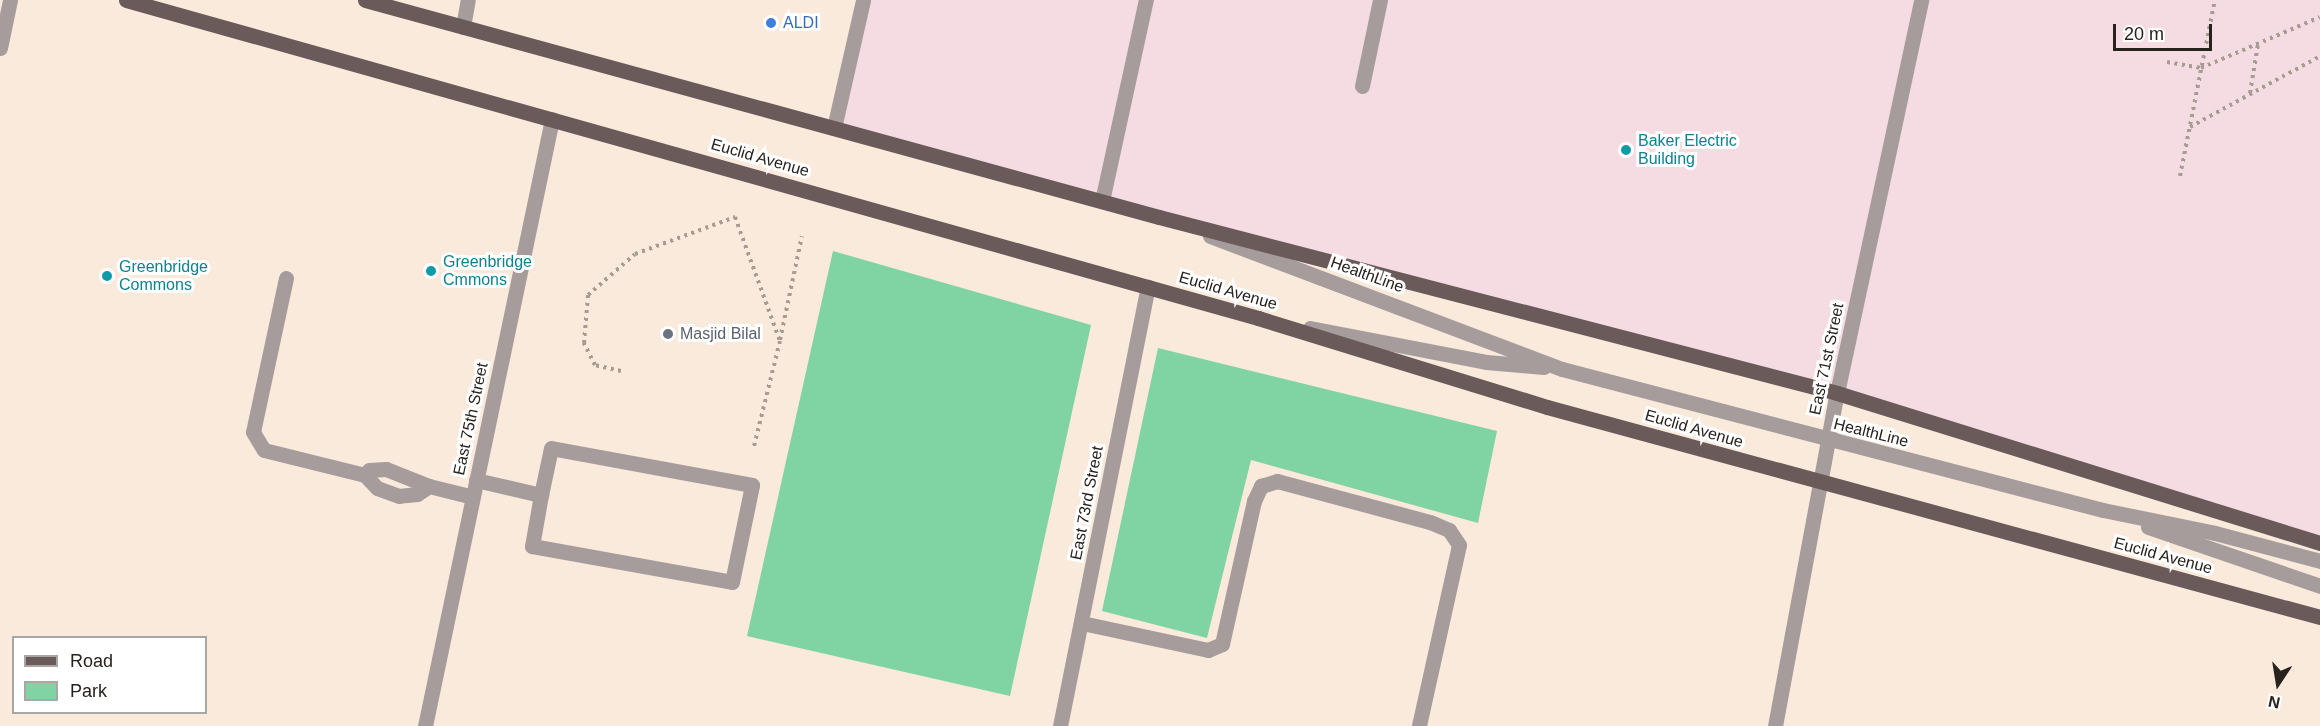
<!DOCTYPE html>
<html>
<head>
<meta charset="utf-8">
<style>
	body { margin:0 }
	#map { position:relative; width:2320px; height:726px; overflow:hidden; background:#faeadc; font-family:Arial,sans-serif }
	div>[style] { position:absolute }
	.industrial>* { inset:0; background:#f5dce3 }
	.green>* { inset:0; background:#80d3a2 }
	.path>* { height:4px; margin-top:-2px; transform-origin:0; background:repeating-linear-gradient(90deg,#a89b91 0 3px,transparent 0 7.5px) }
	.minor>* { height:15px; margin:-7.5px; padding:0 7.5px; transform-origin:7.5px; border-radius:7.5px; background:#a69c9c }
	.major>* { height:15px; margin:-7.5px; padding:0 7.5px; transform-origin:7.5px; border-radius:7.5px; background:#6a5a5a }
	.dots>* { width:16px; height:16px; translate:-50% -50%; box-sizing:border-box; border:3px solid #fff; border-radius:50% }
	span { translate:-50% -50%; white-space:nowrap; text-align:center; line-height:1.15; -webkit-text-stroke:6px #fff; paint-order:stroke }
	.shop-label { font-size:16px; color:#366cbe }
	.left { translate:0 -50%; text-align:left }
	.culture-label { font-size:16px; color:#0d838f }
	.street-label { font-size:16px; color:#28221d }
	.worship-label { font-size:16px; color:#5b616d }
	.legend { position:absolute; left:12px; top:636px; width:195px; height:78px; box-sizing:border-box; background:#fff; border:2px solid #a9a7a5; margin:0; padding:8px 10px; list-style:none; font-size:18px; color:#28221d }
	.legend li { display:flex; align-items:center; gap:12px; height:30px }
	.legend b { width:30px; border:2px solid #a9a7a5 }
	.north { position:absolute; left:2248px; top:654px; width:60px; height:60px; -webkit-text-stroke:4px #fff; paint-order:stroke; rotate:192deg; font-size:16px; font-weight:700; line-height:24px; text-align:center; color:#28221d }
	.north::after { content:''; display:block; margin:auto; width:21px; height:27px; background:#28221d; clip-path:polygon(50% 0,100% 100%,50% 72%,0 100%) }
	.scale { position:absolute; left:2113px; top:24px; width:99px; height:27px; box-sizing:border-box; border:3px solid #28221d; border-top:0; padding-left:8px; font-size:18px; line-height:21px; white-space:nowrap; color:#28221d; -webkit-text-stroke:4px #fff; paint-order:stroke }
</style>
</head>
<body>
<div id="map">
	<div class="industrial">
		<div style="clip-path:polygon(862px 0,2320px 0,2320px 543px,1837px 393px,834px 128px)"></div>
	</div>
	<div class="green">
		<div style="clip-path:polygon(833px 251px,1091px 325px,1010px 696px,747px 636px)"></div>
		<div style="clip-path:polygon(1158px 348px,1497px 431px,1478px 523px,1251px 460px,1207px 638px,1102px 611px)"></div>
	</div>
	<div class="path">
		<div style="left:2167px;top:62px;width:35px;rotate:10deg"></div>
		<div style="left:2201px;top:68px;width:129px;rotate:-23.2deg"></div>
		<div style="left:2250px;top:93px;width:50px;rotate:-80.7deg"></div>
		<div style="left:2190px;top:127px;width:148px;rotate:-28.6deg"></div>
		<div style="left:2180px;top:176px;width:179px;rotate:-78.8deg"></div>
		<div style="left:780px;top:340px;width:106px;rotate:-78.1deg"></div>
		<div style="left:621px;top:371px;width:27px;rotate:-167deg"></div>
		<div style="left:595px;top:365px;width:25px;rotate:-117deg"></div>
		<div style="left:584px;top:343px;width:48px;rotate:-85.2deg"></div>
		<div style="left:588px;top:295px;width:62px;rotate:-41.1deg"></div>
		<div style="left:635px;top:254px;width:107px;rotate:-20.3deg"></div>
		<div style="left:735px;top:217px;width:132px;rotate:70.1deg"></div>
		<div style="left:780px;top:341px;width:112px;rotate:103.9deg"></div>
	</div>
	<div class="minor">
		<div style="left:463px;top:27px;width:27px;rotate:-80deg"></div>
		<div style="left:0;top:48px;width:49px;rotate:-78.2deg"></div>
		<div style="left:1362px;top:86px;width:88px;rotate:-78.2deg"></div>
		<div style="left:834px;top:128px;width:131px;rotate:-77.2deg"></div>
		<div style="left:1102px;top:201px;width:206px;rotate:-77.7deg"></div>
		<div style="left:1210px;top:236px;width:376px;rotate:20.7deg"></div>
		<div style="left:1562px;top:369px;width:559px;rotate:14.61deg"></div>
		<div style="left:2103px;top:510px;width:114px;rotate:11.6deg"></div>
		<div style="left:2215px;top:533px;width:109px;rotate:14.9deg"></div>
		<div style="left:286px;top:278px;width:157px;rotate:102.1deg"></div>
		<div style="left:253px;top:432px;width:21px;rotate:59deg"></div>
		<div style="left:264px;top:450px;width:104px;rotate:13.9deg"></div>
		<div style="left:1310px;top:328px;width:179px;rotate:10.9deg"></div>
		<div style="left:1486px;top:362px;width:58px;rotate:4.9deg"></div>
		<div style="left:476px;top:480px;width:67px;rotate:13deg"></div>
		<div style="left:541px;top:495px;width:52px;rotate:100deg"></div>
		<div style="left:532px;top:546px;width:203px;rotate:10.2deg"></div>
		<div style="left:732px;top:582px;width:99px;rotate:-78.3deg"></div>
		<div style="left:752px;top:485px;width:204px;rotate:-169.6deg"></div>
		<div style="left:551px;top:448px;width:48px;rotate:102deg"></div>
		<div style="left:429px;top:486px;width:14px;rotate:146deg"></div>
		<div style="left:417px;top:494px;width:18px;rotate:174deg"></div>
		<div style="left:399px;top:496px;width:23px;rotate:-160deg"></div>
		<div style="left:377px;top:488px;width:18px;rotate:-133deg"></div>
		<div style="left:365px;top:475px;width:6px;rotate:-51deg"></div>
		<div style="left:369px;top:470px;width:17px;rotate:-3deg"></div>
		<div style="left:386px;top:469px;width:46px;rotate:21.6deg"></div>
		<div style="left:429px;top:486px;width:45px;rotate:14deg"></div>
		<div style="left:2148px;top:527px;width:182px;rotate:18.9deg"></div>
		<div style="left:1082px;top:623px;width:129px;rotate:12.1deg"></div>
		<div style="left:1208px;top:650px;width:15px;rotate:-23deg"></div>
		<div style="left:1222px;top:644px;width:147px;rotate:-77.4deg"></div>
		<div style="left:1254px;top:501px;width:17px;rotate:-65deg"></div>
		<div style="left:1261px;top:486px;width:17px;rotate:-17deg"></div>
		<div style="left:1277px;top:481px;width:158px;rotate:15deg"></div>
		<div style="left:1430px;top:522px;width:21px;rotate:23deg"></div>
		<div style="left:1449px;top:530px;width:18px;rotate:56deg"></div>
		<div style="left:1459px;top:545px;width:185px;rotate:102.5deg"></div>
		<div style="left:425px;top:726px;width:620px;rotate:-78.18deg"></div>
		<div style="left:1060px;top:726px;width:448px;rotate:-78.7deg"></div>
		<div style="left:1775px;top:726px;width:339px;rotate:-79.5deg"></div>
		<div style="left:1837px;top:393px;width:402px;rotate:-77.9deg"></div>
	</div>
	<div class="major">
		<div style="left:126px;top:0;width:1176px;rotate:15.69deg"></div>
		<div style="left:1258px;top:318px;width:302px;rotate:17.1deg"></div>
		<div style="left:1547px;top:407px;width:801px;rotate:15.2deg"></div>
		<div style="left:365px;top:0;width:823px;rotate:15.29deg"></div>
		<div style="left:1159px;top:217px;width:700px;rotate:14.55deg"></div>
		<div style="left:1837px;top:393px;width:506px;rotate:17.25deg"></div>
	</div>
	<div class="dots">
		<div style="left:771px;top:23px;background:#3f7fe0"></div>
		<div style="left:1626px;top:150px;background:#0f9aa8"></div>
		<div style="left:431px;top:271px;background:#0f9aa8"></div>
		<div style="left:107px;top:276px;background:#0f9aa8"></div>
		<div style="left:668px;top:334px;background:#6b7280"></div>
	</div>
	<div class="shop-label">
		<span class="left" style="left:783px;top:23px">ALDI</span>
	</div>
	<div class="culture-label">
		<span class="left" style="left:1638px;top:150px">Baker Electric<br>Building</span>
		<span class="left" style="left:443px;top:271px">Greenbridge<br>Cmmons</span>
		<span class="left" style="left:119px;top:276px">Greenbridge<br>Commons</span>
	</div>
	<div class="street-label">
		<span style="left:760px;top:158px;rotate:16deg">Euclid Avenue</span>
		<span style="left:1367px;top:275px;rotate:20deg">HealthLine</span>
		<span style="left:1228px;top:291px;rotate:16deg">Euclid Avenue</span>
		<span style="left:1827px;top:359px;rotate:-78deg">East 71st Street</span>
		<span style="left:471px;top:419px;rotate:-78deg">East 75th Street</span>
		<span style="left:1694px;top:429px;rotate:16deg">Euclid Avenue</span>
		<span style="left:1871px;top:433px;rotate:14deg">HealthLine</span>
		<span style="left:1087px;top:503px;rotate:-79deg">East 73rd Street</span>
		<span style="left:2163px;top:556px;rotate:15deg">Euclid Avenue</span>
	</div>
	<div class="worship-label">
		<span class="left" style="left:680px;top:334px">Masjid Bilal</span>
	</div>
	<ul class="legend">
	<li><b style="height:8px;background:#6a5a5a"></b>Road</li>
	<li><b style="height:16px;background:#80d3a2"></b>Park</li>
	</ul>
	<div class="north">N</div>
	<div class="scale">20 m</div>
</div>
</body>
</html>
